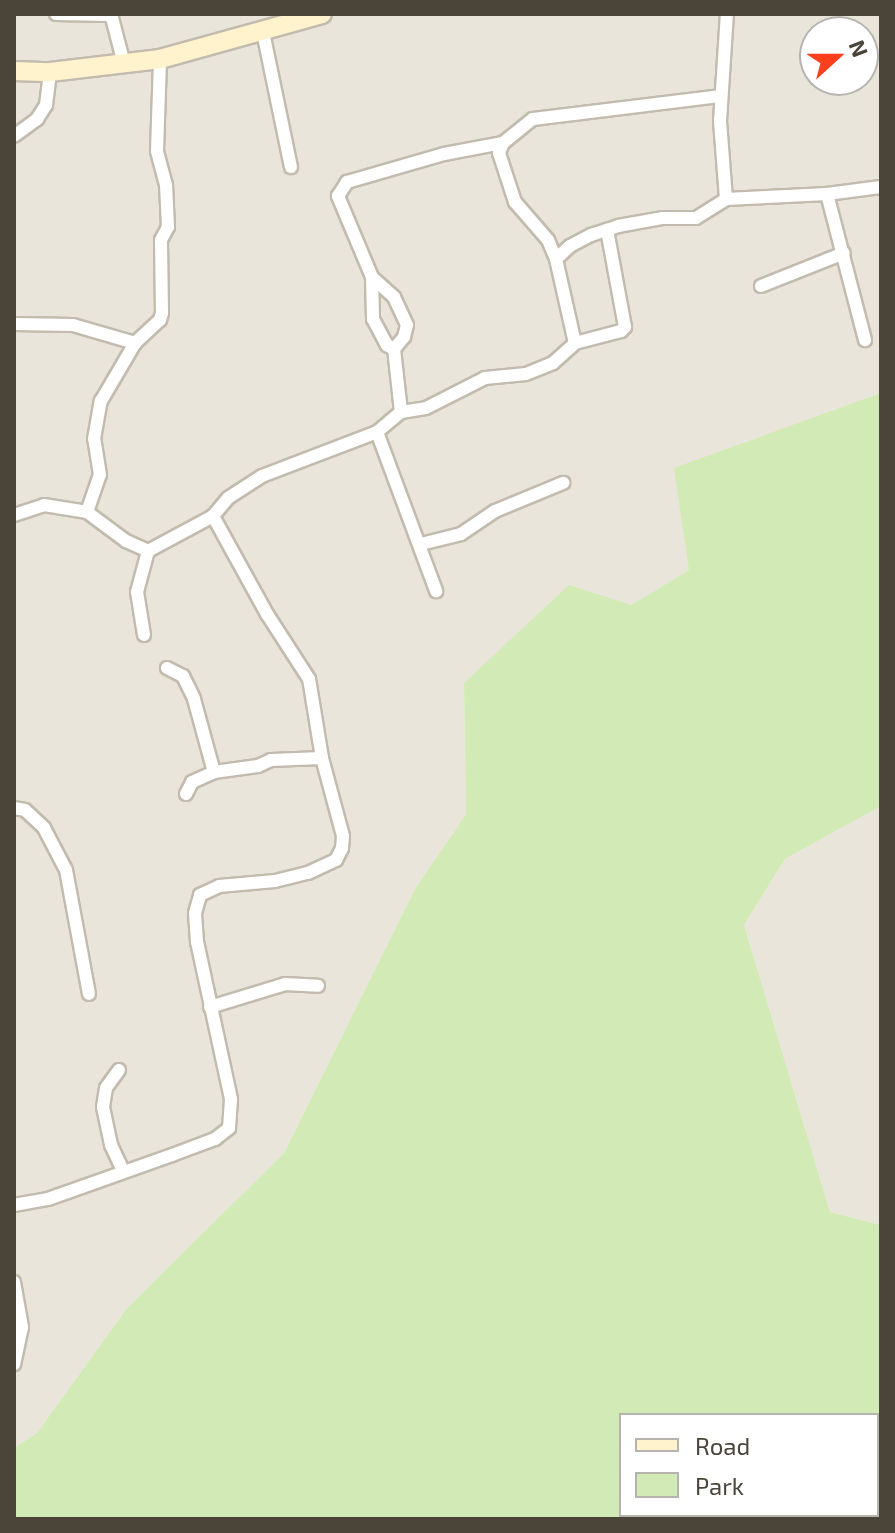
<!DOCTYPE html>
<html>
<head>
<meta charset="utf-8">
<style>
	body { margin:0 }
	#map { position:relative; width:895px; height:1533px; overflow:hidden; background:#f6f3ec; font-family:"Exo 2",sans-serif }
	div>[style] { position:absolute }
	.residential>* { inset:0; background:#eae5da }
	.green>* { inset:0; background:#d2eab5 }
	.roads { filter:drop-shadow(2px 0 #c2bbae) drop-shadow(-2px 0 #c2bbae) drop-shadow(0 2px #c2bbae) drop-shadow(0 -2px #c2bbae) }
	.street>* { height:12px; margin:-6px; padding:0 6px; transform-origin:6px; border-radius:6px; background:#fff }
	.secondary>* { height:18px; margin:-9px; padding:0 9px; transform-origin:9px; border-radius:9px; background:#fff3cd }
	span { translate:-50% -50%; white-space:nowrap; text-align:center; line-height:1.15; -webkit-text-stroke:6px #fff; paint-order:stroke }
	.frame { position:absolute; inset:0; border:16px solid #4b4439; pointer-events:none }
	.legend { position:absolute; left:619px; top:1413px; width:260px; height:104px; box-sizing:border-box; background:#fff; border:2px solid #b7b4b0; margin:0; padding:10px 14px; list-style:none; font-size:24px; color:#4b4439 }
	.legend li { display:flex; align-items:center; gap:16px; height:40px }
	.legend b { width:40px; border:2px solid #b7b4b0 }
	.north { position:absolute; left:799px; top:16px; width:80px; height:80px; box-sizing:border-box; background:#fff; border:2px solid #b7b4b0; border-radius:50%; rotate:69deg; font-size:22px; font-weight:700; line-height:32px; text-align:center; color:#4b4439 }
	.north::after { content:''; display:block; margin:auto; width:28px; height:36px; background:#fc3f1d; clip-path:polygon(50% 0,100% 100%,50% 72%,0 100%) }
</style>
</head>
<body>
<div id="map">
	<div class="residential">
		<div style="clip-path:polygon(evenodd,14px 14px,881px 14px,881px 393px,870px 397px,689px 570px,631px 605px,464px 683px,466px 814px,415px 889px,284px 1153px,127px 1308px,37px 1433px,14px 1448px,14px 14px,815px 32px,863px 32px,863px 80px,815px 80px,815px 32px)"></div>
		<div style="clip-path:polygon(881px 806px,881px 1225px,830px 1212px,744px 925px,785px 859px)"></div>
	</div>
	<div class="green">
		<div style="clip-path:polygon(evenodd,881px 393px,881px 806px,785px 859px,744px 925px,830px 1212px,881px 1225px,881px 1519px,14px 1519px,14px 1448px,37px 1433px,127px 1308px,284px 1153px,415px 889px,466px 814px,464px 683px,569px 585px,631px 605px,689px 570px,674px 468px,881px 393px,621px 1415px,877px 1415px,877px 1515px,621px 1515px,621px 1415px)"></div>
	</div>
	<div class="roads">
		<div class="street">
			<div style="left:56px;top:14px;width:55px;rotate:1deg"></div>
			<div style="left:111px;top:14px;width:52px;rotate:75.4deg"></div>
			<div style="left:263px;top:32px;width:138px;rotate:78.3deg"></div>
			<div style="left:14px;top:136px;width:29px;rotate:-36deg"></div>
			<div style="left:37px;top:119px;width:17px;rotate:-57deg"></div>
			<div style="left:46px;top:105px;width:33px;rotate:-83deg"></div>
			<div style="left:503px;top:143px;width:11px;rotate:112deg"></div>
			<div style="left:499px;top:153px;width:52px;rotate:71.9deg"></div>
			<div style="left:515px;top:202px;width:50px;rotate:49deg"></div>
			<div style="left:548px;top:240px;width:21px;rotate:67deg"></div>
			<div style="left:556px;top:259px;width:86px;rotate:77.3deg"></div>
			<div style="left:827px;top:194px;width:54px;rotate:-7.4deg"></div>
			<div style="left:726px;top:199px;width:101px;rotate:-2.8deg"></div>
			<div style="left:827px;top:194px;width:151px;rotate:75.4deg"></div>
			<div style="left:556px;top:259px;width:19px;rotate:-43deg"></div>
			<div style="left:570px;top:246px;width:24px;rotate:-28deg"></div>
			<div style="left:591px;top:235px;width:28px;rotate:-18deg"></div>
			<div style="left:618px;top:226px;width:46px;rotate:-10.1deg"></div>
			<div style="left:663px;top:218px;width:33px"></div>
			<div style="left:696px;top:218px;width:36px;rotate:-32deg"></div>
			<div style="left:726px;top:199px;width:78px;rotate:-94.4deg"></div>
			<div style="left:720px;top:121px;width:107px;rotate:-86.3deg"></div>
			<div style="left:372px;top:277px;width:42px;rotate:88.6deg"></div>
			<div style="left:373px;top:319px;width:30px;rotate:62deg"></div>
			<div style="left:387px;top:345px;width:8px;rotate:30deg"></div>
			<div style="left:761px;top:286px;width:89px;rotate:-21.7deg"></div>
			<div style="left:14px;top:324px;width:59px;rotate:1deg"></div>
			<div style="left:73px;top:325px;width:65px;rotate:16.2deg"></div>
			<div style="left:401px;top:412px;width:25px;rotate:-9deg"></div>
			<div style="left:426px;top:408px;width:66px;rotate:-27deg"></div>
			<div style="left:485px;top:378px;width:41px;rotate:-5.6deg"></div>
			<div style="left:526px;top:374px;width:29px;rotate:-22deg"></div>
			<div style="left:553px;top:363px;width:30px;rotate:-42deg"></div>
			<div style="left:575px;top:343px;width:48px;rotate:-14.6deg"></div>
			<div style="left:621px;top:331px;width:6px;rotate:-45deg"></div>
			<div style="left:625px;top:327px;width:99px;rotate:-100.5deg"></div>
			<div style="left:377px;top:432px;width:170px;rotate:69.6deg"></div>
			<div style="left:87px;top:512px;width:39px;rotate:-71deg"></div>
			<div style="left:100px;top:475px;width:36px;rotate:-99deg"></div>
			<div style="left:94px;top:439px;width:39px;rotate:-80deg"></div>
			<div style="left:101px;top:401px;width:67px;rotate:-59.6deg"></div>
			<div style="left:135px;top:343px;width:34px;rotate:-43deg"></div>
			<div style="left:160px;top:320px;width:7px;rotate:-74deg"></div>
			<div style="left:162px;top:313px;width:73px;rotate:-90.8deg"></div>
			<div style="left:161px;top:240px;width:15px;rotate:-62deg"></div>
			<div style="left:168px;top:227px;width:42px;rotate:-92.7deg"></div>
			<div style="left:166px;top:185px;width:35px;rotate:-105deg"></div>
			<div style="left:157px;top:151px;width:92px;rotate:-88.1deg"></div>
			<div style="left:14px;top:515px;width:32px;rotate:-18deg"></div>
			<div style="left:44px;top:505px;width:44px;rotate:9.2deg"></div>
			<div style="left:87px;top:512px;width:49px;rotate:36.6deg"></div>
			<div style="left:126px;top:541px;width:24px;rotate:24deg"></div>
			<div style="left:148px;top:551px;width:74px;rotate:-28.3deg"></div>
			<div style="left:213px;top:516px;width:23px;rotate:-50deg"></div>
			<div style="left:228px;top:498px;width:40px;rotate:-32.9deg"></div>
			<div style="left:262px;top:476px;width:123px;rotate:-20.9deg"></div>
			<div style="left:377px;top:432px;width:31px;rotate:-40deg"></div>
			<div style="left:401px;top:412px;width:63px;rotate:-96.3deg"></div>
			<div style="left:394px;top:349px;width:16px;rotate:-50deg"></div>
			<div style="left:404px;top:337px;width:12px;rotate:-76deg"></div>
			<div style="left:407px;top:325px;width:31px;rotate:-115deg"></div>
			<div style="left:394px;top:297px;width:30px;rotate:-138deg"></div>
			<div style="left:372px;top:277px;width:88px;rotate:-112.8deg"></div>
			<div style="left:338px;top:196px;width:17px;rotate:-57deg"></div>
			<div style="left:347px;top:182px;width:101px;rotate:-16.1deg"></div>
			<div style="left:444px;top:154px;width:60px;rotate:-10.6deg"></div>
			<div style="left:503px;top:143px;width:38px;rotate:-39deg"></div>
			<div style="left:533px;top:119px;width:188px;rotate:-7deg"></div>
			<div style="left:421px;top:544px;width:41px;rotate:-14deg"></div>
			<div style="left:461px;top:534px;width:41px;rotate:-34.1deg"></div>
			<div style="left:495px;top:511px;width:74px;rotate:-22.4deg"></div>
			<div style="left:144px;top:635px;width:44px;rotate:-99.2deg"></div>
			<div style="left:137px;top:592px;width:42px;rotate:-75deg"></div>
			<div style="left:167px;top:668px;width:18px;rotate:27deg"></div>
			<div style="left:183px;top:676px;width:25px;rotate:64deg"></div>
			<div style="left:194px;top:699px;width:76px;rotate:74.7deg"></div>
			<div style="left:186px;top:794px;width:13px;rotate:-63deg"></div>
			<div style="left:192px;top:782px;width:24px;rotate:-24deg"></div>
			<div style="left:214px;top:772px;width:44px;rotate:-7.8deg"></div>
			<div style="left:258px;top:766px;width:14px;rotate:-25deg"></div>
			<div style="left:271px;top:760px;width:51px;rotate:-2.2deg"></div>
			<div style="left:14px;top:808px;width:11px;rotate:10deg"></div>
			<div style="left:25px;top:810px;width:26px;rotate:43deg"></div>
			<div style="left:44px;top:828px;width:47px;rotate:62.4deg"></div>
			<div style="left:66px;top:870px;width:126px;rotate:79.5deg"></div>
			<div style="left:210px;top:1007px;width:78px;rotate:-17deg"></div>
			<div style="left:285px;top:984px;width:33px;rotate:3deg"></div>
			<div style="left:119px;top:1070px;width:22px;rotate:126deg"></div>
			<div style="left:106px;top:1088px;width:19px;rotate:99deg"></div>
			<div style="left:103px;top:1107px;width:39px;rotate:78deg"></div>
			<div style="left:111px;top:1145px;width:29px;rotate:65deg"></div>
			<div style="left:14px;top:1205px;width:35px;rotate:-10deg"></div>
			<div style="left:48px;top:1199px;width:132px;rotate:-19.5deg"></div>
			<div style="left:172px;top:1155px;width:46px;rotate:-20.4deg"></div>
			<div style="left:215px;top:1139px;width:18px;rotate:-38deg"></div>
			<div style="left:229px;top:1128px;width:29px;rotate:-86deg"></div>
			<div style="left:231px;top:1099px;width:161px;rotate:-102.2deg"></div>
			<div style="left:197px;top:942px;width:29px;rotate:-94deg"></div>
			<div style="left:195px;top:913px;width:19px;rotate:-74deg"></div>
			<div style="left:200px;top:895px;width:21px;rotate:-25deg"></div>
			<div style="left:219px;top:886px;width:56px;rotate:-5.1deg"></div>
			<div style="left:275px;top:881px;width:34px;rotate:-14deg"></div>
			<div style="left:308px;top:873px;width:31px;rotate:-25deg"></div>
			<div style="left:336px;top:860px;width:13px;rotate:-63deg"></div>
			<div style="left:342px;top:848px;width:12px;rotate:-85deg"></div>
			<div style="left:343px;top:836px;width:81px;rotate:-105.1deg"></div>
			<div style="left:322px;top:758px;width:80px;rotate:-99.3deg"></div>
			<div style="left:309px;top:679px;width:77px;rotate:-122.9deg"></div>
			<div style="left:267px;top:614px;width:112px;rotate:-118.9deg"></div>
			<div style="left:14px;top:1282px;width:46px;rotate:79.9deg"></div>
			<div style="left:22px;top:1327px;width:38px;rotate:102deg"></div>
		</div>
		<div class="secondary">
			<div style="left:14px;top:71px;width:36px;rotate:2deg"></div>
			<div style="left:50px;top:72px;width:111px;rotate:-6.7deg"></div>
			<div style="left:160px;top:59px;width:168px;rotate:-15.5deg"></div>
		</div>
	</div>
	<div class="frame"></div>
	<ul class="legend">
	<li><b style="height:10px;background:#fff3cd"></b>Road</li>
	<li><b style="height:22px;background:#d2eab5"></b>Park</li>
	</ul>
	<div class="north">N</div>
</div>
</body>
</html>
